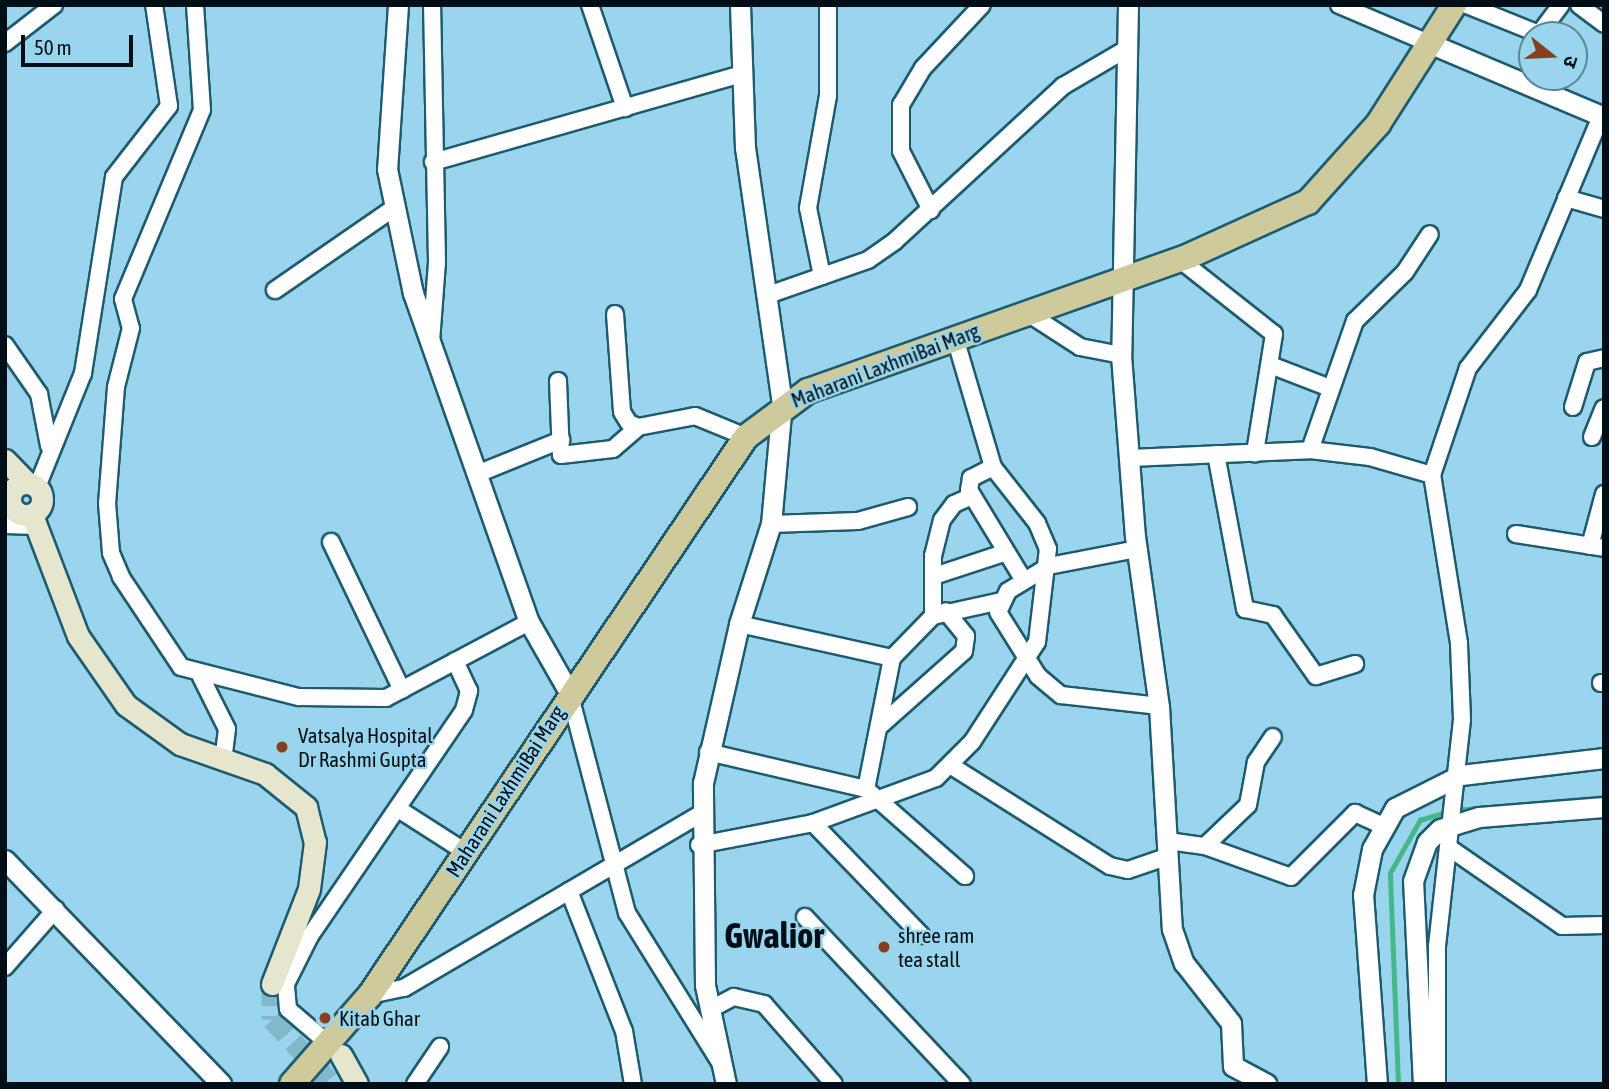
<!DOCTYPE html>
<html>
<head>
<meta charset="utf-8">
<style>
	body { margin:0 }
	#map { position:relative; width:1609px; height:1089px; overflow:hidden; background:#99d5ec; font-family:"Asap Condensed","Noto Sans Devanagari",sans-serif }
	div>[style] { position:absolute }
	.stream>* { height:4.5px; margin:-2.25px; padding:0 2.25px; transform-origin:2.25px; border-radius:2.25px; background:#45b78b }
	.secondary-tunnel>* { height:21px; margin-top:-10.5px; transform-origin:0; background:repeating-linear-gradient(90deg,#82b7cc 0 21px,transparent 0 31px) }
	.roads { filter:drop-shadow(2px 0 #1e5b6f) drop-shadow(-2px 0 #1e5b6f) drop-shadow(0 2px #1e5b6f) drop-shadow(0 -2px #1e5b6f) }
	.minor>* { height:16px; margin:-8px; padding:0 8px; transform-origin:8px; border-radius:8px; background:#fff }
	.tertiary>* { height:19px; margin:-9.5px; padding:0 9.5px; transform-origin:9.5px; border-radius:9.5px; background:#fff }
	.secondary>* { height:21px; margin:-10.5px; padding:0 10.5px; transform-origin:10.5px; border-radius:10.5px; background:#e6e5cd }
	.secondary>.ring { margin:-10.5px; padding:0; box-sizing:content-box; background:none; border:21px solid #e6e5cd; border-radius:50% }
	.primary>* { height:24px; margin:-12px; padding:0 12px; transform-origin:12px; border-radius:12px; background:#ceca9b }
	.dots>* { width:19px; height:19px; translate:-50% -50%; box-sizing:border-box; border:4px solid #99d5ec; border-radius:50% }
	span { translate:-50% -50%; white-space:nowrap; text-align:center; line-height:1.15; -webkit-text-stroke:5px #99d5ec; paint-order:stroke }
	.street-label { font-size:21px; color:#000f17 }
	.poi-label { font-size:21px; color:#000f17 }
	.left { translate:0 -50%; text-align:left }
	.town-label { font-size:35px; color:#000f17; font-weight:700 }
	.frame { position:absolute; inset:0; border:7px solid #000f17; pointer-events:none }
	.north { position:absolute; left:1518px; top:21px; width:70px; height:70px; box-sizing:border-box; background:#99d5ec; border:2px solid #5c8697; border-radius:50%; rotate:108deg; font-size:19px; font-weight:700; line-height:28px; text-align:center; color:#000f17 }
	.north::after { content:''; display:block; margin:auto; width:24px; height:32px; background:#87401e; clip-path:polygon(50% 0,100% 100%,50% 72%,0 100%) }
	.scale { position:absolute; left:21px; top:35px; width:112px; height:32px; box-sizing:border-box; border:4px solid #000f17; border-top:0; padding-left:9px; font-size:21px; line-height:24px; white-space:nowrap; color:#000f17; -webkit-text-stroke:5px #99d5ec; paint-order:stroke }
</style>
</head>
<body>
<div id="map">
	<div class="stream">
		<div style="left:1455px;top:810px;width:150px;rotate:-5deg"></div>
		<div style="left:1398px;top:1084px;width:211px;rotate:-92.2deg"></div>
		<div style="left:1390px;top:873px;width:61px;rotate:-60.5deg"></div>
		<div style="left:1420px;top:820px;width:28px;rotate:-17deg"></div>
	</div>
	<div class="secondary-tunnel">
		<div style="left:272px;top:984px;width:35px;rotate:90deg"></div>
		<div style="left:272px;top:1019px;width:88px;rotate:47.3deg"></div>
	</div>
	<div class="roads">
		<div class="minor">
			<div style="left:195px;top:5px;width:105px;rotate:86.2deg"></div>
			<div style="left:202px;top:110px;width:205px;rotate:112.7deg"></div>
			<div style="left:123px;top:299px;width:30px;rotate:75deg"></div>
			<div style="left:131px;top:328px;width:61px;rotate:104.3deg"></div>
			<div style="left:116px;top:387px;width:116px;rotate:94.4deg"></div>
			<div style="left:107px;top:503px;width:50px;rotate:85.4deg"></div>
			<div style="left:111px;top:553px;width:26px;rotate:67deg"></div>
			<div style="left:121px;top:577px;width:108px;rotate:56.3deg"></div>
			<div style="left:181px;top:667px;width:122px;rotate:14.3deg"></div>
			<div style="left:299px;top:697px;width:87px;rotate:0.7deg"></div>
			<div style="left:386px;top:698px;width:162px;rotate:-28deg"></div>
			<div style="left:590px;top:5px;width:109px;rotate:71.2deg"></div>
			<div style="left:1339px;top:5px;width:100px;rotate:23deg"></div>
			<div style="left:1467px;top:5px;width:78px;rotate:21.9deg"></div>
			<div style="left:1539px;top:34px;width:36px;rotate:-53deg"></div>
			<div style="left:1579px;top:5px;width:31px;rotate:37deg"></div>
			<div style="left:5px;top:43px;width:62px;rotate:-37.8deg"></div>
			<div style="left:433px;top:162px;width:320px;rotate:-15.9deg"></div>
			<div style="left:1566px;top:198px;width:40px;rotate:16deg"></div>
			<div style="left:931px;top:210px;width:66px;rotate:-117deg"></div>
			<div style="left:901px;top:151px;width:46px;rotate:-90deg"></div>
			<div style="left:901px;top:105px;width:43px;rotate:-59.3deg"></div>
			<div style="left:923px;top:68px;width:86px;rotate:-46.9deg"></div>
			<div style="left:1179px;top:259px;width:121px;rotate:38.3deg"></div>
			<div style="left:1274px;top:334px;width:121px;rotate:99.1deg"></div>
			<div style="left:822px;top:276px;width:69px;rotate:-101.6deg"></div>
			<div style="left:808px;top:208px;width:114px;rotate:-79.9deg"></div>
			<div style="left:828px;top:96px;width:91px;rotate:-90deg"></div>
			<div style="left:275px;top:290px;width:145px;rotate:-34.6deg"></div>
			<div style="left:768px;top:295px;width:106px;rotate:-19.3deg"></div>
			<div style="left:868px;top:260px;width:33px;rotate:-35deg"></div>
			<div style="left:895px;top:241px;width:229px;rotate:-42.7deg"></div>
			<div style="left:1063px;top:86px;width:75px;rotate:-30.3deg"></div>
			<div style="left:1026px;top:312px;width:64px;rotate:32.9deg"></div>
			<div style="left:1080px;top:347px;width:42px;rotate:11deg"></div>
			<div style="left:615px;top:314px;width:98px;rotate:85.9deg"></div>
			<div style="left:622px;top:412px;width:13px;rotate:58deg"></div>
			<div style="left:629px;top:423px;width:10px;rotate:24deg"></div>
			<div style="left:638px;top:427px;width:58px;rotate:-10.9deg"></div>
			<div style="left:695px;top:416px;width:55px;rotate:22.4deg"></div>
			<div style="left:431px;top:342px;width:80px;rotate:-85.7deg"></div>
			<div style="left:437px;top:262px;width:257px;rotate:-91.1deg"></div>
			<div style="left:5px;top:345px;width:60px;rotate:55.2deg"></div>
			<div style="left:39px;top:394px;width:53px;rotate:79.1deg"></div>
			<div style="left:1273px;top:366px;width:61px;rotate:21.1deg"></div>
			<div style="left:558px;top:381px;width:74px;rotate:87.7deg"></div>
			<div style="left:561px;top:455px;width:52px;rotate:-6.6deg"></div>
			<div style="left:613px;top:449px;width:33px;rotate:-41deg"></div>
			<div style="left:1573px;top:407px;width:47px;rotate:-72.7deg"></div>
			<div style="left:1587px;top:362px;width:17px;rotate:-13deg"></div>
			<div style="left:1592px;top:437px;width:31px;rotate:-68deg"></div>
			<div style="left:1310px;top:450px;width:137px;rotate:-70.8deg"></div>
			<div style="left:1355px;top:321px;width:70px;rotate:-44.4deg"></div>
			<div style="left:1405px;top:272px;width:45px;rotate:-56.7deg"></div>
			<div style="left:1216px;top:454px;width:158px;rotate:79.4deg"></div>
			<div style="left:1245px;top:609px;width:29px;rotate:12deg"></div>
			<div style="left:1273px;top:615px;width:75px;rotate:54.8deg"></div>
			<div style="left:1316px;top:676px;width:41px;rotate:-17.1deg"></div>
			<div style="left:1130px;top:458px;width:180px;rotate:-2.5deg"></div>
			<div style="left:1310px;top:450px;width:60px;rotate:6.7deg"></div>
			<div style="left:1370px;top:457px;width:65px;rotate:16.2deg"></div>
			<div style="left:993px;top:467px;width:25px;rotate:153deg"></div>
			<div style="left:971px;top:478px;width:12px;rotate:99deg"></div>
			<div style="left:969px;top:490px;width:104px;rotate:58.8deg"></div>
			<div style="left:477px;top:474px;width:91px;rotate:-22deg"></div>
			<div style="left:37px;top:487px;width:123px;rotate:-68deg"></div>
			<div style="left:83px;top:373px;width:198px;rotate:-81deg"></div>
			<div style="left:114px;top:177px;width:90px;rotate:-52.2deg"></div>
			<div style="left:169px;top:106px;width:102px;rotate:-98.4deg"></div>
			<div style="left:771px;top:524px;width:87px;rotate:-2deg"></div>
			<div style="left:858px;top:521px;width:52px;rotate:-15.6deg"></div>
			<div style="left:5px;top:525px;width:31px;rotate:2deg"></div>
			<div style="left:1516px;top:534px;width:89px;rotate:9deg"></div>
			<div style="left:331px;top:542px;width:164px;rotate:64.4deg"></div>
			<div style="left:1590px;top:546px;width:54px;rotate:-74.9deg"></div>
			<div style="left:1137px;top:549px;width:90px;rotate:169.1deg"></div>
			<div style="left:1049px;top:566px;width:48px;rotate:148.6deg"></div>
			<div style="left:1008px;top:591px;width:23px;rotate:115deg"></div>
			<div style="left:998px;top:612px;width:75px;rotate:58deg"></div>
			<div style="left:1038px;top:676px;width:30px;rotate:40deg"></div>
			<div style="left:1061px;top:695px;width:99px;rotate:6.4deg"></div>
			<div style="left:934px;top:576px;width:74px;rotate:-18.2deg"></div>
			<div style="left:933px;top:616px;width:60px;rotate:-90deg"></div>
			<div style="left:933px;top:556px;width:37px;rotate:-76deg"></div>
			<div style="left:942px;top:520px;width:20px;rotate:-53deg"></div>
			<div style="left:954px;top:504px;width:20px;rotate:-24deg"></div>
			<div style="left:739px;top:624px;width:157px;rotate:12.5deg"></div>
			<div style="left:892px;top:658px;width:134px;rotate:101.2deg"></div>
			<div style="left:892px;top:658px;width:59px;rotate:-45.7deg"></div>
			<div style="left:933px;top:616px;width:70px;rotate:-12.4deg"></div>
			<div style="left:201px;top:677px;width:58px;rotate:63.4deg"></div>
			<div style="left:227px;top:729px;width:31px;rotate:97deg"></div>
			<div style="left:1601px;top:683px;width:3px"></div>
			<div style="left:569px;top:692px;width:228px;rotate:75.3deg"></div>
			<div style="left:627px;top:913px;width:178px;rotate:58.1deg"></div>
			<div style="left:881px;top:725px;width:111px;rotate:-41.7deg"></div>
			<div style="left:964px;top:651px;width:15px;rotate:-82deg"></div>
			<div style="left:966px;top:636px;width:32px;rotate:-129deg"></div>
			<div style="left:708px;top:752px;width:162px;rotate:13.2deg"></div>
			<div style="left:866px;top:789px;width:132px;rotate:41.3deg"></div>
			<div style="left:950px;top:765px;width:189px;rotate:32.3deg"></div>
			<div style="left:1110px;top:866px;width:18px;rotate:13deg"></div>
			<div style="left:1128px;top:870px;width:43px;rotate:-18.9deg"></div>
			<div style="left:400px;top:810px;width:80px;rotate:32.7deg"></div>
			<div style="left:813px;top:823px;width:156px;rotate:46deg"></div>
			<div style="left:1168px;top:841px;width:37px;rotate:8deg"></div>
			<div style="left:1205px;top:846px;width:91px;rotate:19.8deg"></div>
			<div style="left:1291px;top:877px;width:91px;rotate:-45deg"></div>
			<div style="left:1355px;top:813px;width:31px;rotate:25deg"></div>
			<div style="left:699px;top:845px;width:116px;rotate:-10.9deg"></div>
			<div style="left:813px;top:823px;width:131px;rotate:-20.1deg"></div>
			<div style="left:936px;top:778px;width:51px;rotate:-45deg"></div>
			<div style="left:972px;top:742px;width:119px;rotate:-57deg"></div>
			<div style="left:1037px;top:642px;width:94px;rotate:-83.3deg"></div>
			<div style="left:1048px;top:549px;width:28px;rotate:-113deg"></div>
			<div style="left:1037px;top:523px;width:71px;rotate:-128.2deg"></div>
			<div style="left:993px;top:467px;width:134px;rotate:-106.4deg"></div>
			<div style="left:1205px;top:846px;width:59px;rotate:-43.6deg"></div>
			<div style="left:1248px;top:805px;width:44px;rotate:-79.5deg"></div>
			<div style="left:1256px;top:762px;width:30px;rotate:-56deg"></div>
			<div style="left:1451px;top:849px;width:135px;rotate:34.7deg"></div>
			<div style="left:1562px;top:926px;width:42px;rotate:-1.4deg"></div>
			<div style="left:569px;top:891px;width:150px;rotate:68.6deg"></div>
			<div style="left:624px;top:1031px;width:54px;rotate:80.4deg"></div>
			<div style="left:805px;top:917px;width:229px;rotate:46.8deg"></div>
			<div style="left:5px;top:967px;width:77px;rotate:-48.7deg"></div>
			<div style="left:370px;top:995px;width:35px;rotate:-12deg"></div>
			<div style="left:404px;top:988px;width:344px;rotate:-30.4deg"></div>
			<div style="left:711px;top:1009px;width:26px;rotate:-28deg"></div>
			<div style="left:734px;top:997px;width:31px;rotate:13deg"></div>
			<div style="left:764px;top:1004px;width:106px;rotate:48.8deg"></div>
			<div style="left:330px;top:1045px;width:55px;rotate:-139.4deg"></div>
			<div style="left:288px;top:1009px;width:25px;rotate:-95deg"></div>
			<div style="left:286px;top:984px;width:54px;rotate:-63.4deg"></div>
			<div style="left:310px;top:936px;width:273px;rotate:-55.7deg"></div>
			<div style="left:464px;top:710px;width:20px;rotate:-75deg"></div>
			<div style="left:469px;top:691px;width:33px;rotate:-115deg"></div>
			<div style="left:415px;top:1084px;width:45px;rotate:-56deg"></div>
			<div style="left:1437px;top:1084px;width:138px;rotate:-90deg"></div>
			<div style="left:1437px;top:946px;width:228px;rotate:-83.7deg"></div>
			<div style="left:1462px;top:719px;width:76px;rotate:-92.3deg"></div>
			<div style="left:1459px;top:643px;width:170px;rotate:-99.1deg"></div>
			<div style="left:1432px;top:475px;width:113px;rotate:-71.4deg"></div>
			<div style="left:1468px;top:368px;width:98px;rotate:-52.4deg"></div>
			<div style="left:1528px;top:290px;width:189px;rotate:-67.2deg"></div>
		</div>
		<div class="tertiary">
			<div style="left:398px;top:5px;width:164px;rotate:93.8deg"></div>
			<div style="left:387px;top:169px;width:127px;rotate:78.2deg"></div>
			<div style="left:413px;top:293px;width:349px;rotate:70.6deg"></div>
			<div style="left:529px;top:622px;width:81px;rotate:60.3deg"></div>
			<div style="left:1128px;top:5px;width:350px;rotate:91.1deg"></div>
			<div style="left:1121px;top:355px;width:182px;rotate:85.6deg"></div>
			<div style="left:1135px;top:536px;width:172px;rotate:82deg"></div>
			<div style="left:1159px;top:706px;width:223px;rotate:86.7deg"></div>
			<div style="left:1172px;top:929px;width:36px;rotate:71deg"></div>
			<div style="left:1184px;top:963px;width:76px;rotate:51.9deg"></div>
			<div style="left:1231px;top:1023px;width:43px;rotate:87.3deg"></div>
			<div style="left:1233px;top:1066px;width:38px;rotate:28deg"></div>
			<div style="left:1431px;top:44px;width:188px;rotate:22.9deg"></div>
			<div style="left:5px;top:860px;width:311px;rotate:46deg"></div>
			<div style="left:726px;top:1084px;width:101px;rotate:-102deg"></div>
			<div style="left:705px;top:985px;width:202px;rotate:-90.6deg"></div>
			<div style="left:703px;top:783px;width:163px;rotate:-77.2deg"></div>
			<div style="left:739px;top:624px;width:105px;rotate:-72.3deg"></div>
			<div style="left:771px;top:524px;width:121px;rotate:-84.8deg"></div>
			<div style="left:782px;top:404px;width:259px;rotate:-98.2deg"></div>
			<div style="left:745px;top:148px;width:143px;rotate:-92deg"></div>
			<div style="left:1377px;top:1084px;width:190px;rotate:-94.2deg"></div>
			<div style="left:1363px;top:895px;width:47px;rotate:-78.9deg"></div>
			<div style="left:1372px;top:849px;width:47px;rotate:-60.7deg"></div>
			<div style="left:1395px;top:808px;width:74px;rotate:-26.6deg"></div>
			<div style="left:1461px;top:775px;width:144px;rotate:-6.8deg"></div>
			<div style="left:1423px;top:1084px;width:203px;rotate:-92.8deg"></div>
			<div style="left:1413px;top:881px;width:41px;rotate:-70.3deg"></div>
			<div style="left:1427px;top:842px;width:18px;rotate:-45deg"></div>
			<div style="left:1440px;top:829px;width:41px;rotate:-17.1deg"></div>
			<div style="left:1479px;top:817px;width:125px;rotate:-4.6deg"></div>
		</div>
		<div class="secondary">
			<div style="left:5px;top:460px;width:32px;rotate:46deg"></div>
			<div class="ring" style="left:10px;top:483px;width:11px;height:11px"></div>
			<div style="left:32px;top:515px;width:129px;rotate:69.2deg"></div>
			<div style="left:78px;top:636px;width:84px;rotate:55.2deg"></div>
			<div style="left:126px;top:705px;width:67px;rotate:35.8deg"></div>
			<div style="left:180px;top:744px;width:90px;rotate:19.4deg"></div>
			<div style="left:265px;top:774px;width:53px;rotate:38.8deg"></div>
			<div style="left:306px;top:807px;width:36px;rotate:76deg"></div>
			<div style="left:315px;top:842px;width:47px;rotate:97.3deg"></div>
			<div style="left:309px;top:889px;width:102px;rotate:111.3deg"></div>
			<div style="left:341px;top:1055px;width:33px;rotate:61deg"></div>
		</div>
		<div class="primary">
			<div style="left:292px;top:1084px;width:118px;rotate:-48.8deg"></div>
			<div style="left:370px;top:995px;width:673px;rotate:-56.03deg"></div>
			<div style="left:746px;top:437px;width:77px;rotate:-36.6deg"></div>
			<div style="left:808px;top:391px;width:406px;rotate:-19.5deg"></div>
			<div style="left:1191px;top:255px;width:128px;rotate:-24.4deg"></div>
			<div style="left:1308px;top:202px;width:105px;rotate:-48.1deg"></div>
			<div style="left:1378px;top:124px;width:141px;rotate:-57.4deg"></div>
		</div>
	</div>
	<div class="dots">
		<div style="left:282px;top:747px;background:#87401e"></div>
		<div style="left:884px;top:947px;background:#87401e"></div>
		<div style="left:325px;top:1018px;background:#87401e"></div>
	</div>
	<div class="street-label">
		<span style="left:885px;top:365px;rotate:-21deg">Maharani LaxhmiBai Marg</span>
		<span style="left:505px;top:791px;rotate:-57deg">Maharani LaxhmiBai Marg</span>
	</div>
	<div class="poi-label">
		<span class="left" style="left:298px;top:747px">Vatsalya Hospital<br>Dr Rashmi Gupta</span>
		<span class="left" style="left:898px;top:947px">shree ram<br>tea stall</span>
		<span class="left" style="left:339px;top:1018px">Kitab Ghar</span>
	</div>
	<div class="town-label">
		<span style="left:774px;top:935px">Gwalior</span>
	</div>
	<div class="frame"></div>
	<div class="north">उ</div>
	<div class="scale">50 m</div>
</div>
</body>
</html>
